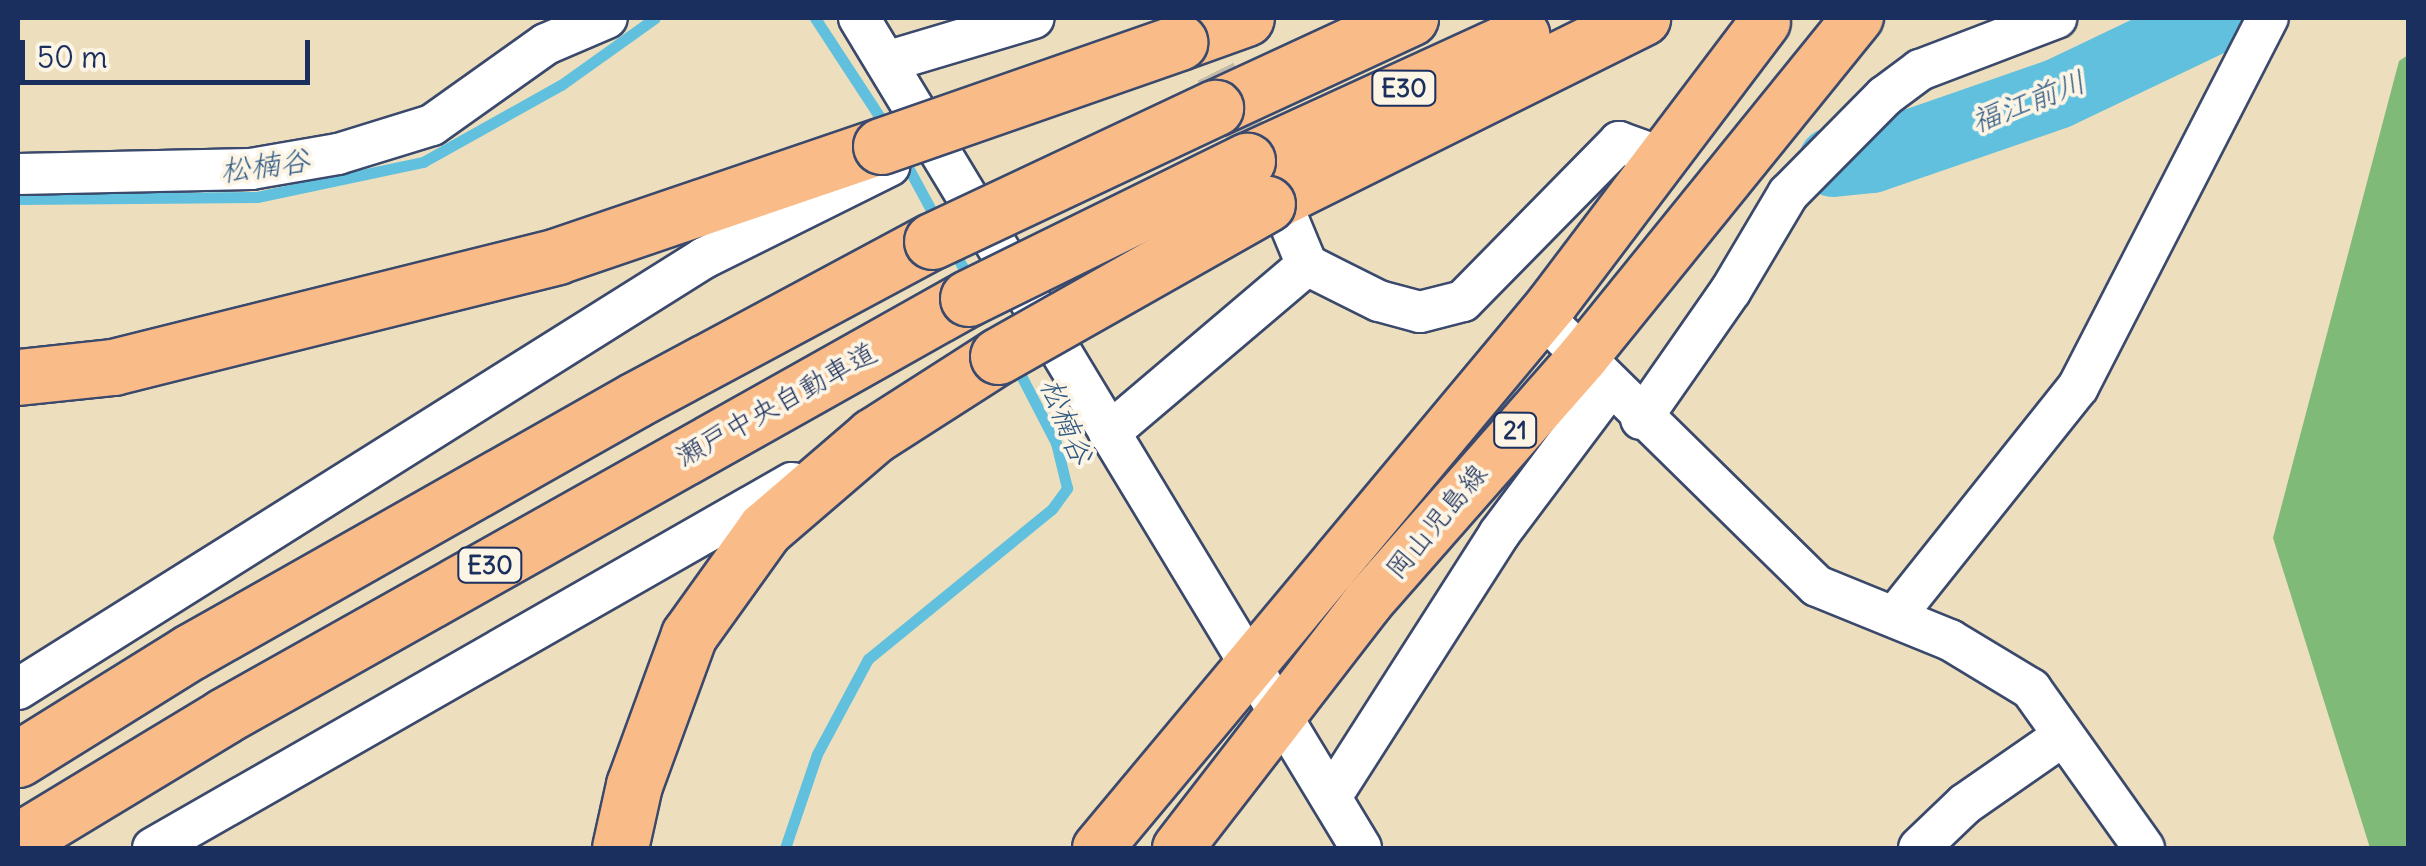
<!DOCTYPE html>
<html>
<head>
<meta charset="utf-8">
<style>
	body { margin:0 }
	#map { position:relative; width:2426px; height:866px; overflow:hidden; background:#eddfbd; font-family:Delius,"Klee One",sans-serif }
	div>[style] { position:absolute }
	.forest>* { inset:0; background:#80ba78 }
	.stream>* { height:11px; margin:-5.5px; padding:0 5.5px; transform-origin:5.5px; border-radius:5.5px; background:#60c0de }
	.river>* { height:70px; margin:-35px; padding:0 35px; transform-origin:35px; border-radius:35px; background:#60c0de }
	.minor-tunnel>* { height:40px; margin-top:-20px; transform-origin:0; background:repeating-linear-gradient(90deg,#c3bcaa 0 40px,transparent 0 60px) }
	.roads { filter:drop-shadow(2px 0 #3a496c) drop-shadow(-2px 0 #3a496c) drop-shadow(0 2px #3a496c) drop-shadow(0 -2px #3a496c) }
	.minor>* { height:40px; margin:-20px; padding:0 20px; transform-origin:20px; border-radius:20px; background:#fff }
	.major>* { height:50px; margin:-25px; padding:0 25px; transform-origin:25px; border-radius:25px; background:#f9bc89 }
	.highway>* { height:55px; margin:-27.5px; padding:0 27.5px; transform-origin:27.5px; border-radius:27.5px; background:#f9bc89 }
	.bridges { filter:drop-shadow(2px 0 #3a496c) drop-shadow(-2px 0 #3a496c) drop-shadow(0 2px #3a496c) drop-shadow(0 -2px #3a496c) }
	.highway-bridge>* { height:55px; margin:-27.5px; padding:0 27.5px; transform-origin:27.5px; border-radius:27.5px; background:#f9bc89 }
	span { translate:-50% -50%; white-space:nowrap; text-align:center; line-height:1.15; -webkit-text-stroke:8px #fcf5e5; paint-order:stroke }
	.shield-label span { padding:2px 8px; background:#fcf5e5; border:2px solid; border-radius:8px; -webkit-text-stroke-width:0 }
	.shield-label { font-size:25px; color:#1b2f5e; font-weight:700 }
	.street-label { font-size:28px; color:#1b2f5e }
	.water-label { font-size:30px; color:#305a84; font-style:italic }
	.frame { position:absolute; inset:0; border:20px solid #1b2f5e; pointer-events:none }
	.scale { position:absolute; left:20px; top:40px; width:290px; height:45px; box-sizing:border-box; border:5px solid #1b2f5e; border-top:0; padding-left:12px; font-size:30px; line-height:35px; white-space:nowrap; color:#1b2f5e; -webkit-text-stroke:8px #fcf5e5; paint-order:stroke }
</style>
</head>
<body>
<div id="map">
	<div class="forest">
		<div style="clip-path:polygon(2408px 55px,2408px 848px,2370px 848px,2273px 538px,2399px 61px)"></div>
	</div>
	<div class="stream">
		<div style="left:815px;top:18px;width:131px;rotate:56.8deg"></div>
		<div style="left:903px;top:158px;width:72px;rotate:61.6deg"></div>
		<div style="left:18px;top:199px;width:239px;rotate:-0.5deg"></div>
		<div style="left:257px;top:197px;width:170px;rotate:-11.9deg"></div>
		<div style="left:423px;top:162px;width:158px;rotate:-29.2deg"></div>
		<div style="left:561px;top:85px;width:115px;rotate:-35.5deg"></div>
		<div style="left:951px;top:246px;width:41px;rotate:60.9deg"></div>
		<div style="left:785px;top:848px;width:99px;rotate:-71.2deg"></div>
		<div style="left:817px;top:754px;width:108px;rotate:-61.8deg"></div>
		<div style="left:868px;top:659px;width:237px;rotate:-39.2deg"></div>
		<div style="left:1052px;top:509px;width:26px;rotate:-54deg"></div>
		<div style="left:1067px;top:488px;width:46px;rotate:-103.7deg"></div>
		<div style="left:1056px;top:443px;width:89px;rotate:-117.4deg"></div>
	</div>
	<div class="river">
		<div style="left:1833px;top:162px;width:39px;rotate:-6deg"></div>
		<div style="left:1872px;top:158px;width:196px;rotate:-19.1deg"></div>
		<div style="left:2057px;top:94px;width:176px;rotate:-25.5deg"></div>
	</div>
	<div class="minor-tunnel">
		<div style="left:1189px;top:18px;width:178px;rotate:63.7deg"></div>
	</div>
	<div class="roads">
		<div class="minor">
			<div style="left:859px;top:18px;width:970px;rotate:58.83deg"></div>
			<div style="left:886px;top:62px;width:154px;rotate:-16.6deg"></div>
			<div style="left:18px;top:174px;width:233px;rotate:-1.2deg"></div>
			<div style="left:251px;top:169px;width:88px;rotate:-9.8deg"></div>
			<div style="left:338px;top:154px;width:98px;rotate:-17.1deg"></div>
			<div style="left:432px;top:125px;width:140px;rotate:-35.4deg"></div>
			<div style="left:546px;top:44px;width:66px;rotate:-23.1deg"></div>
			<div style="left:1287px;top:217px;width:52px;rotate:67.4deg"></div>
			<div style="left:1307px;top:265px;width:80px;rotate:26.6deg"></div>
			<div style="left:1379px;top:301px;width:42px;rotate:15deg"></div>
			<div style="left:1420px;top:312px;width:44px;rotate:-14.3deg"></div>
			<div style="left:1463px;top:301px;width:223px;rotate:-45.5deg"></div>
			<div style="left:1619px;top:142px;width:47px;rotate:20deg"></div>
			<div style="left:1542px;top:316px;width:385px;rotate:44.5deg"></div>
			<div style="left:1817px;top:586px;width:144px;rotate:22.1deg"></div>
			<div style="left:1950px;top:640px;width:95px;rotate:31.2deg"></div>
			<div style="left:2031px;top:689px;width:195px;rotate:54.6deg"></div>
			<div style="left:1641px;top:419px;width:157px;rotate:-55.1deg"></div>
			<div style="left:1731px;top:290px;width:112px;rotate:-59.3deg"></div>
			<div style="left:1788px;top:194px;width:138px;rotate:-45.3deg"></div>
			<div style="left:1885px;top:96px;width:44px;rotate:-36.6deg"></div>
			<div style="left:1920px;top:70px;width:146px;rotate:-20.9deg"></div>
			<div style="left:1109px;top:433px;width:260px;rotate:-40.3deg"></div>
			<div style="left:1896px;top:615px;width:292px;rotate:-51.4deg"></div>
			<div style="left:2078px;top:387px;width:415px;rotate:-62.8deg"></div>
			<div style="left:18px;top:689px;width:810px;rotate:-32.14deg"></div>
			<div style="left:704px;top:258px;width:207px;rotate:-26.4deg"></div>
			<div style="left:1331px;top:797px;width:312px;rotate:-57.4deg"></div>
			<div style="left:1499px;top:534px;width:185px;rotate:-53.1deg"></div>
			<div style="left:153px;top:848px;width:736px;rotate:-29.74deg"></div>
			<div style="left:1919px;top:848px;width:64px;rotate:-43.7deg"></div>
			<div style="left:1965px;top:804px;width:119px;rotate:-34.8deg"></div>
		</div>
		<div class="major">
			<div style="left:1098px;top:848px;width:709px;rotate:-50.15deg"></div>
			<div style="left:1552px;top:304px;width:353px;rotate:-52.9deg"></div>
			<div style="left:1178px;top:848px;width:311px;rotate:-52.3deg"></div>
			<div style="left:1368px;top:602px;width:326px;rotate:-48.7deg"></div>
			<div style="left:1583px;top:357px;width:437px;rotate:-51deg"></div>
		</div>
		<div class="highway">
			<div style="left:1179px;top:42px;width:71px;rotate:-19.7deg"></div>
			<div style="left:1215px;top:108px;width:215px;rotate:-24.8deg"></div>
			<div style="left:1247px;top:161px;width:302px;rotate:-24.6deg"></div>
			<div style="left:1267px;top:204px;width:419px;rotate:-26.4deg"></div>
			<div style="left:18px;top:377px;width:96px;rotate:-6deg"></div>
			<div style="left:113px;top:367px;width:458px;rotate:-14deg"></div>
			<div style="left:557px;top:256px;width:342px;rotate:-18.8deg"></div>
			<div style="left:18px;top:759px;width:203px;rotate:-31.9deg"></div>
			<div style="left:190px;top:652px;width:511px;rotate:-29.52deg"></div>
			<div style="left:635px;top:400px;width:337px;rotate:-28.2deg"></div>
			<div style="left:18px;top:841px;width:241px;rotate:-31.2deg"></div>
			<div style="left:224px;top:716px;width:853px;rotate:-29.33deg"></div>
			<div style="left:620px;top:848px;width:65px;rotate:-77.5deg"></div>
			<div style="left:634px;top:785px;width:160px;rotate:-69.9deg"></div>
			<div style="left:689px;top:635px;width:130px;rotate:-54.4deg"></div>
			<div style="left:765px;top:529px;width:143px;rotate:-40.7deg"></div>
			<div style="left:873px;top:436px;width:148px;rotate:-32.6deg"></div>
		</div>
	</div>
	<div class="bridges">
		<div class="highway-bridge">
			<div style="left:881px;top:146px;width:316px;rotate:-19.2deg"></div>
			<div style="left:932px;top:241px;width:313px;rotate:-25.2deg"></div>
			<div style="left:968px;top:298px;width:311px;rotate:-26.2deg"></div>
			<div style="left:998px;top:356px;width:309px;rotate:-29.5deg"></div>
		</div>
	</div>
	<div class="shield-label">
		<span style="left:1404px;top:88px">E30</span>
		<span style="left:1515px;top:430px">21</span>
		<span style="left:490px;top:565px">E30</span>
	</div>
	<div class="street-label">
		<span style="left:776px;top:404px;rotate:-29deg">瀬戸中央自動車道</span>
		<span style="left:1436px;top:521px;rotate:-50deg">岡山児島線</span>
	</div>
	<div class="water-label">
		<span style="left:2028px;top:101px;rotate:-21deg">福江前川</span>
		<span style="left:265px;top:165px;rotate:-7deg">松楠谷</span>
		<span style="left:1067px;top:421px;rotate:68deg">松楠谷</span>
	</div>
	<div class="frame"></div>
	<div class="scale">50 m</div>
</div>
</body>
</html>
